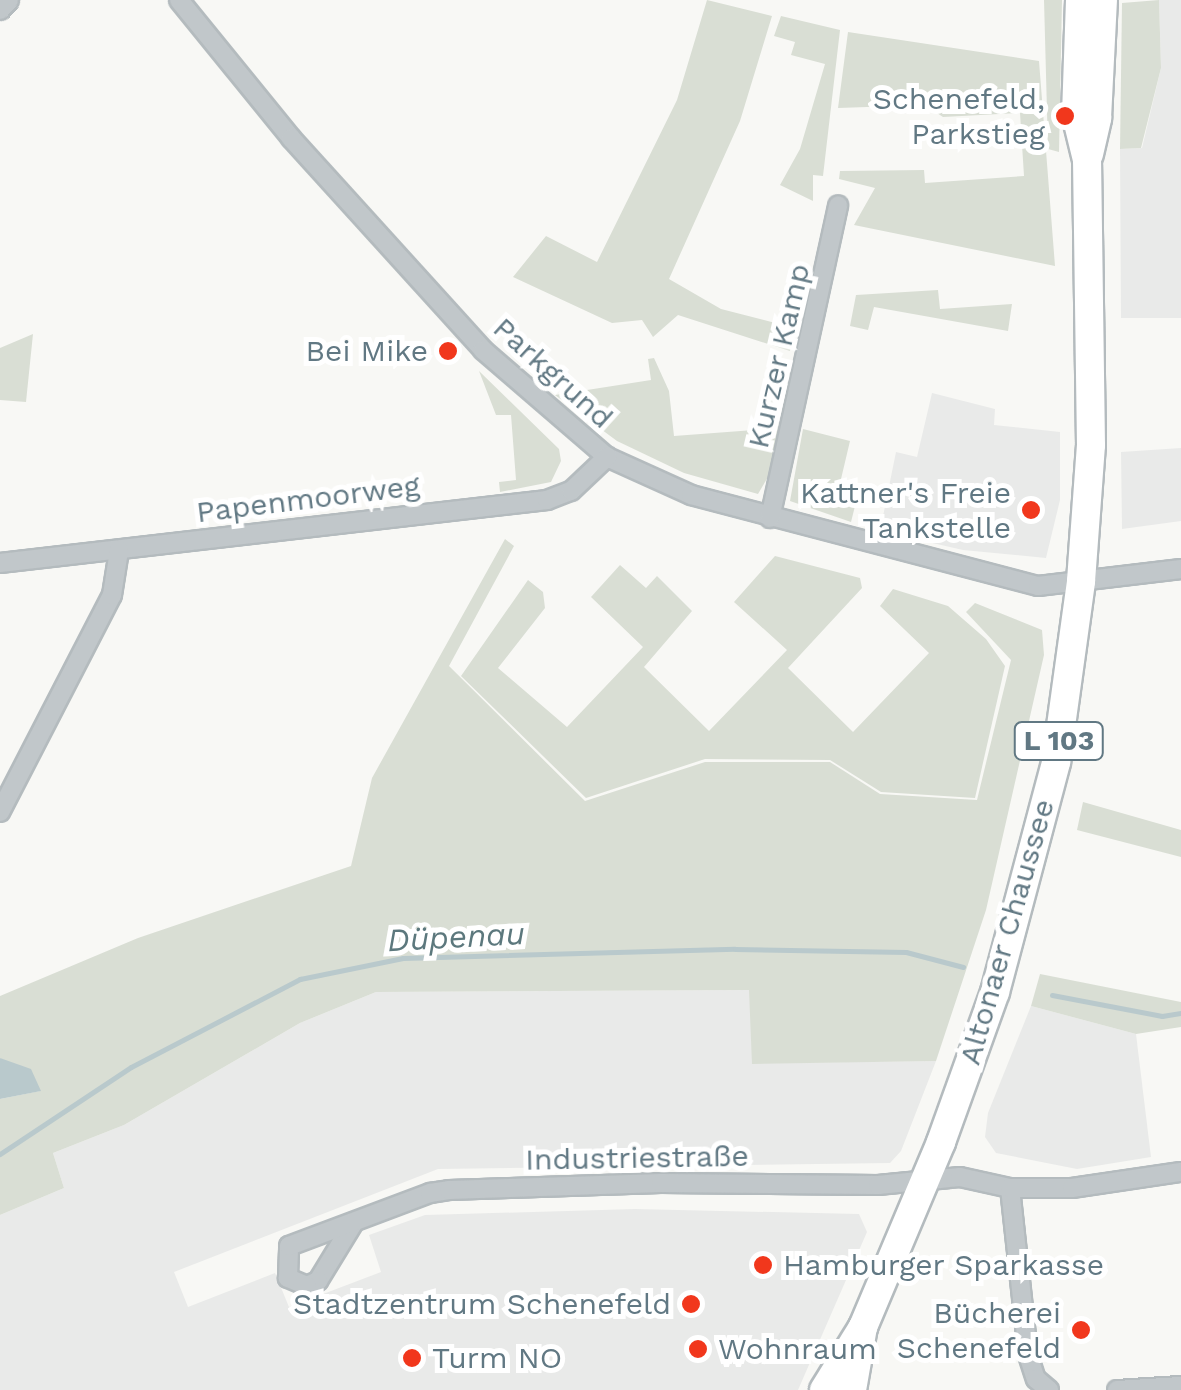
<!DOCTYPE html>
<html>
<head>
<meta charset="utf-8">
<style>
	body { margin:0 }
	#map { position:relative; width:1181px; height:1390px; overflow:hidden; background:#f8f8f5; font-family:"Work Sans",sans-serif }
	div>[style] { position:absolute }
	.built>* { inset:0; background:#e9eae9 }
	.green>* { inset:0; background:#d9ded4 }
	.water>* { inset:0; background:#b9c9cc }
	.stream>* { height:5px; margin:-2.5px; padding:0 2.5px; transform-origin:2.5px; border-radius:2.5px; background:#b9c9cc }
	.roads { filter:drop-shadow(2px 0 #b4bbbe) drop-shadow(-2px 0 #b4bbbe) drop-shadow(0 2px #b4bbbe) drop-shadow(0 -2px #b4bbbe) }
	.minor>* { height:18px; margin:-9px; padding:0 9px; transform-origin:9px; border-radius:9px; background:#c1c7ca }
	.tertiary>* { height:20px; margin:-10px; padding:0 10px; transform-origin:10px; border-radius:10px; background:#c1c7ca }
	.primary>* { height:28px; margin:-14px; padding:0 14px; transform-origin:14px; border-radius:14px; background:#fff }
	.dots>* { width:28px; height:28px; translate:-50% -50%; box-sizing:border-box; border:5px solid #fff; border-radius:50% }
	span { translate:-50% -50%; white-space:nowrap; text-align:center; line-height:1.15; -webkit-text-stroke:10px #fff; paint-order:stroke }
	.shield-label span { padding:2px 8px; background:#fff; border:2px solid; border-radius:8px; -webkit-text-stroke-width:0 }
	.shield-label { font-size:28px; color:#617883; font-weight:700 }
	.poi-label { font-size:30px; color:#617883 }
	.right { translate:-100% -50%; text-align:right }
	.left { translate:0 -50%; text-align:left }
	.street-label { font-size:30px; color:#617883 }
	.water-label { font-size:32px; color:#5c787d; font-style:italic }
</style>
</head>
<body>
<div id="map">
	<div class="built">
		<div style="clip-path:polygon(1159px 0,1181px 0,1181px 318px,1121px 318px,1120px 149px,1142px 148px,1161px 68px)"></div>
		<div style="clip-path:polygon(932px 393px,995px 409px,994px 425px,1060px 432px,1060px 500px,1046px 558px,963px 550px,880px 531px,896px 452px,917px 457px)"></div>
		<div style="clip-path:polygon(1181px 448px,1181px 521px,1122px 529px,1121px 452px)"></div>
		<div style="clip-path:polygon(750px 990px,753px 1063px,936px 1061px,901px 1151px,890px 1163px,438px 1169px,174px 1272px,188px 1307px,275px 1273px,289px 1307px,381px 1272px,369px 1235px,425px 1215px,635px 1209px,859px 1214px,867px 1232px,798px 1390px,0 1390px,0 1215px,64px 1188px,53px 1153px,124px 1125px,300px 1023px,376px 992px)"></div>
		<div style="clip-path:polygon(1031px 1006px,1136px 1034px,1151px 1157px,1077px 1169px,996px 1153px,985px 1137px,988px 1113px)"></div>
	</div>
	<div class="green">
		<div style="clip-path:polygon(707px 0,772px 16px,740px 121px,669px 279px,721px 309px,787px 326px,793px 333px,790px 351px,678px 315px,653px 337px,642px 320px,612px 323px,513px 277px,546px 236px,597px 262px,677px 100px)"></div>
		<div style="clip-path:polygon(1044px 0,1062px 0,1059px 152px,1048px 149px)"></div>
		<div style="clip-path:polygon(1159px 0,1161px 68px,1141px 148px,1120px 149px,1122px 3px)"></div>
		<div style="clip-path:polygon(781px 16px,840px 30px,823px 176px,813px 175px,813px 201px,780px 185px,800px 149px,825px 64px,791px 55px,795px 42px,774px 36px)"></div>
		<div style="clip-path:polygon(848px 32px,1039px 61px,1055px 266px,854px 225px,875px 188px,839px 179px,840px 171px,924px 170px,925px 183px,1024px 176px,1020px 113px,943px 117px,925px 105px,838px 108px)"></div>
		<div style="clip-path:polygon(938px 290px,940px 309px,1012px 304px,1008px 331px,874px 307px,868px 330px,850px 326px,856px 295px)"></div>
		<div style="clip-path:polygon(33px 334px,26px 402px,0 400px,0 348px)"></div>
		<div style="clip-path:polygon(654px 358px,669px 391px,674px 436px,767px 429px,764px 382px,784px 386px,772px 470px,758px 494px,684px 473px,617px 441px,555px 395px,651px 380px,648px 359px)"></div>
		<div style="clip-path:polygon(479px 371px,559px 449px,561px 461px,551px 482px,500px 492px,499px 482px,516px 480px,511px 415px,496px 415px)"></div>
		<div style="clip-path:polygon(803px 429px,850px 441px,837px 496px,856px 502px,851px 522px,790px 501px)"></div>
		<div style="clip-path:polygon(505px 539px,514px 546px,449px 666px,585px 801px,705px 762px,830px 762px,880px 794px,977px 800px,1011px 660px,966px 612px,975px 603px,1042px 630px,1044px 655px,986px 910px,936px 1061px,752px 1064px,749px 990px,376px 992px,300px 1023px,124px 1125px,53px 1153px,64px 1188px,0 1215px,0 1099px,40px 1091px,0 1058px,0 996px,138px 938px,351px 866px,372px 778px)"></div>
		<div style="clip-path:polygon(775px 556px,860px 578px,862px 588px,788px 668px,853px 732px,929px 653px,880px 606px,893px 589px,948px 606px,986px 639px,1005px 666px,975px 798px,881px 792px,830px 760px,705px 759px,586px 798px,461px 676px,528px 580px,543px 592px,545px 608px,498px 668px,567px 727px,643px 647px,591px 597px,620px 565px,646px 588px,657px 576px,692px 611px,644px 667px,709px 731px,787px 650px,734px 602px)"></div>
		<div style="clip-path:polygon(1083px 802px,1181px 830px,1181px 857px,1077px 830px)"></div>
		<div style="clip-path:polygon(1040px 974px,1181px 1002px,1181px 1027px,1136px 1034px,1031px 1006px)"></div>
	</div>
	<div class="water">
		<div style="clip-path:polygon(0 1058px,31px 1069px,41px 1091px,0 1099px)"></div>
	</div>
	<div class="stream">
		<div style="left:1052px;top:995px;width:112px;rotate:10.8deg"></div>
		<div style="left:1162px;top:1016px;width:19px;rotate:-9deg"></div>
		<div style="left:0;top:1154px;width:157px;rotate:-33.6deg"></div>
		<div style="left:131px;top:1067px;width:191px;rotate:-27.5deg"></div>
		<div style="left:300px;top:979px;width:105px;rotate:-11.5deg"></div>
		<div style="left:403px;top:958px;width:332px;rotate:-1.6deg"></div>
		<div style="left:735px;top:949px;width:171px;rotate:1deg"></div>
		<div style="left:906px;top:952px;width:59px;rotate:14.7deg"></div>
	</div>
	<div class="roads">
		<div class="minor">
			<div style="left:179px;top:0;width:178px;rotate:50.9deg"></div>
			<div style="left:291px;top:138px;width:286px;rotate:47.8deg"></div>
			<div style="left:483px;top:350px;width:164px;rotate:40.8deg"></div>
			<div style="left:607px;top:457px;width:92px;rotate:24.3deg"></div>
			<div style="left:691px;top:495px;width:359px;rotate:14.7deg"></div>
			<div style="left:1038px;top:586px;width:144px;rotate:-6.8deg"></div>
			<div style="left:770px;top:518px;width:320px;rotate:-77.7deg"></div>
			<div style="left:0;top:563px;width:551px;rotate:-6.57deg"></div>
			<div style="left:547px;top:500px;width:26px;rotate:-21deg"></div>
			<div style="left:571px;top:491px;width:50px;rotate:-43.4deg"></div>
			<div style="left:0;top:812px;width:244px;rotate:-62.7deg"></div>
			<div style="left:112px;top:595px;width:45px;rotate:-81deg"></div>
			<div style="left:1010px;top:1188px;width:168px;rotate:83.8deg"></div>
			<div style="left:1028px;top:1355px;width:25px;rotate:72deg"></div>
			<div style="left:1036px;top:1379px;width:17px;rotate:40deg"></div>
			<div style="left:354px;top:1222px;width:69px;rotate:121.4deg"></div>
			<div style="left:318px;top:1281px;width:12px;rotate:156deg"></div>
			<div style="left:307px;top:1286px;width:21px;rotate:-157deg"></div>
			<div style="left:288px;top:1278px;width:32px;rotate:-88deg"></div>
			<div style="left:289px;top:1246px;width:151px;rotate:-20.6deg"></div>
			<div style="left:430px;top:1193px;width:19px;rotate:-9deg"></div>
			<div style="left:449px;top:1190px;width:212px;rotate:-1.9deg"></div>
			<div style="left:661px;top:1183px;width:217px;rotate:0.5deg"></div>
			<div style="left:878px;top:1185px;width:82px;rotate:-5.6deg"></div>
			<div style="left:960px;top:1177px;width:51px;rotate:12.4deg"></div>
			<div style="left:1010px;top:1188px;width:62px"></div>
			<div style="left:1072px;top:1188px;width:110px;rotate:-8.4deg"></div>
			<div style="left:1117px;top:1390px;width:64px;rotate:-3.6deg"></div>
		</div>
		<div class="tertiary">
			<div style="left:0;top:9px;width:12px;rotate:-48deg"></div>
		</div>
		<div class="primary">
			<div style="left:1089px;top:154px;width:37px;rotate:-77deg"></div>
			<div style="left:1097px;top:118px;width:118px;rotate:-87.1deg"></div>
			<div style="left:824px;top:1390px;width:74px;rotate:-58.2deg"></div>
			<div style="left:863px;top:1327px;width:201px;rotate:-67.1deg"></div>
			<div style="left:941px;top:1142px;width:159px;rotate:-70.2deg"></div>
			<div style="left:995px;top:992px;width:238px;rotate:-75.1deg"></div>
			<div style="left:1056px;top:762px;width:183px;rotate:-82.1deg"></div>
			<div style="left:1081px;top:581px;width:136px;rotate:-85.8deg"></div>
			<div style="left:1091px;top:445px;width:285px;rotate:-90.8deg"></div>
			<div style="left:1087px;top:160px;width:46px;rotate:-103.7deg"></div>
			<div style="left:1076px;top:115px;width:115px;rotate:-88deg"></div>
			<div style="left:852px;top:1390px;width:64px;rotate:-80.1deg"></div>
		</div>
	</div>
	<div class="dots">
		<div style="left:1065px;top:116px;background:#f1371c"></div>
		<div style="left:448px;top:351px;background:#f1371c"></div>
		<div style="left:1031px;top:510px;background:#f1371c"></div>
		<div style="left:763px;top:1265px;background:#f1371c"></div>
		<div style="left:691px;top:1304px;background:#f1371c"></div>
		<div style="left:1081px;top:1330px;background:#f1371c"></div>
		<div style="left:698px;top:1349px;background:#f1371c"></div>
		<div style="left:412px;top:1358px;background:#f1371c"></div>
	</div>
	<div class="shield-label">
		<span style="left:1059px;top:741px">L 103</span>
	</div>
	<div class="poi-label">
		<span class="right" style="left:1045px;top:116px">Schenefeld,<br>Parkstieg</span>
		<span class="right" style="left:428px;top:351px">Bei Mike</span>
		<span class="right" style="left:1011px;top:510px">Kattner's Freie<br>Tankstelle</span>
		<span class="left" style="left:783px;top:1265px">Hamburger Sparkasse</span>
		<span class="right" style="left:671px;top:1304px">Stadtzentrum Schenefeld</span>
		<span class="right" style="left:1061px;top:1330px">Bücherei<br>Schenefeld</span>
		<span class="left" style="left:718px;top:1349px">Wohnraum</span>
		<span class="left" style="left:432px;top:1358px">Turm NO</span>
	</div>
	<div class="street-label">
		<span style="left:779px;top:356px;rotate:-77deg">Kurzer Kamp</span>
		<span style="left:553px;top:373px;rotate:42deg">Parkgrund</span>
		<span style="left:308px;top:499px;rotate:-7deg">Papenmoorweg</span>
		<span style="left:1007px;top:932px;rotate:-74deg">Altonaer Chaussee</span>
		<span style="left:637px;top:1158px;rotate:-1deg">Industriestraße</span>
	</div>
	<div class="water-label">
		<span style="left:456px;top:937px;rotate:-3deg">Düpenau</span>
	</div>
</div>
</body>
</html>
